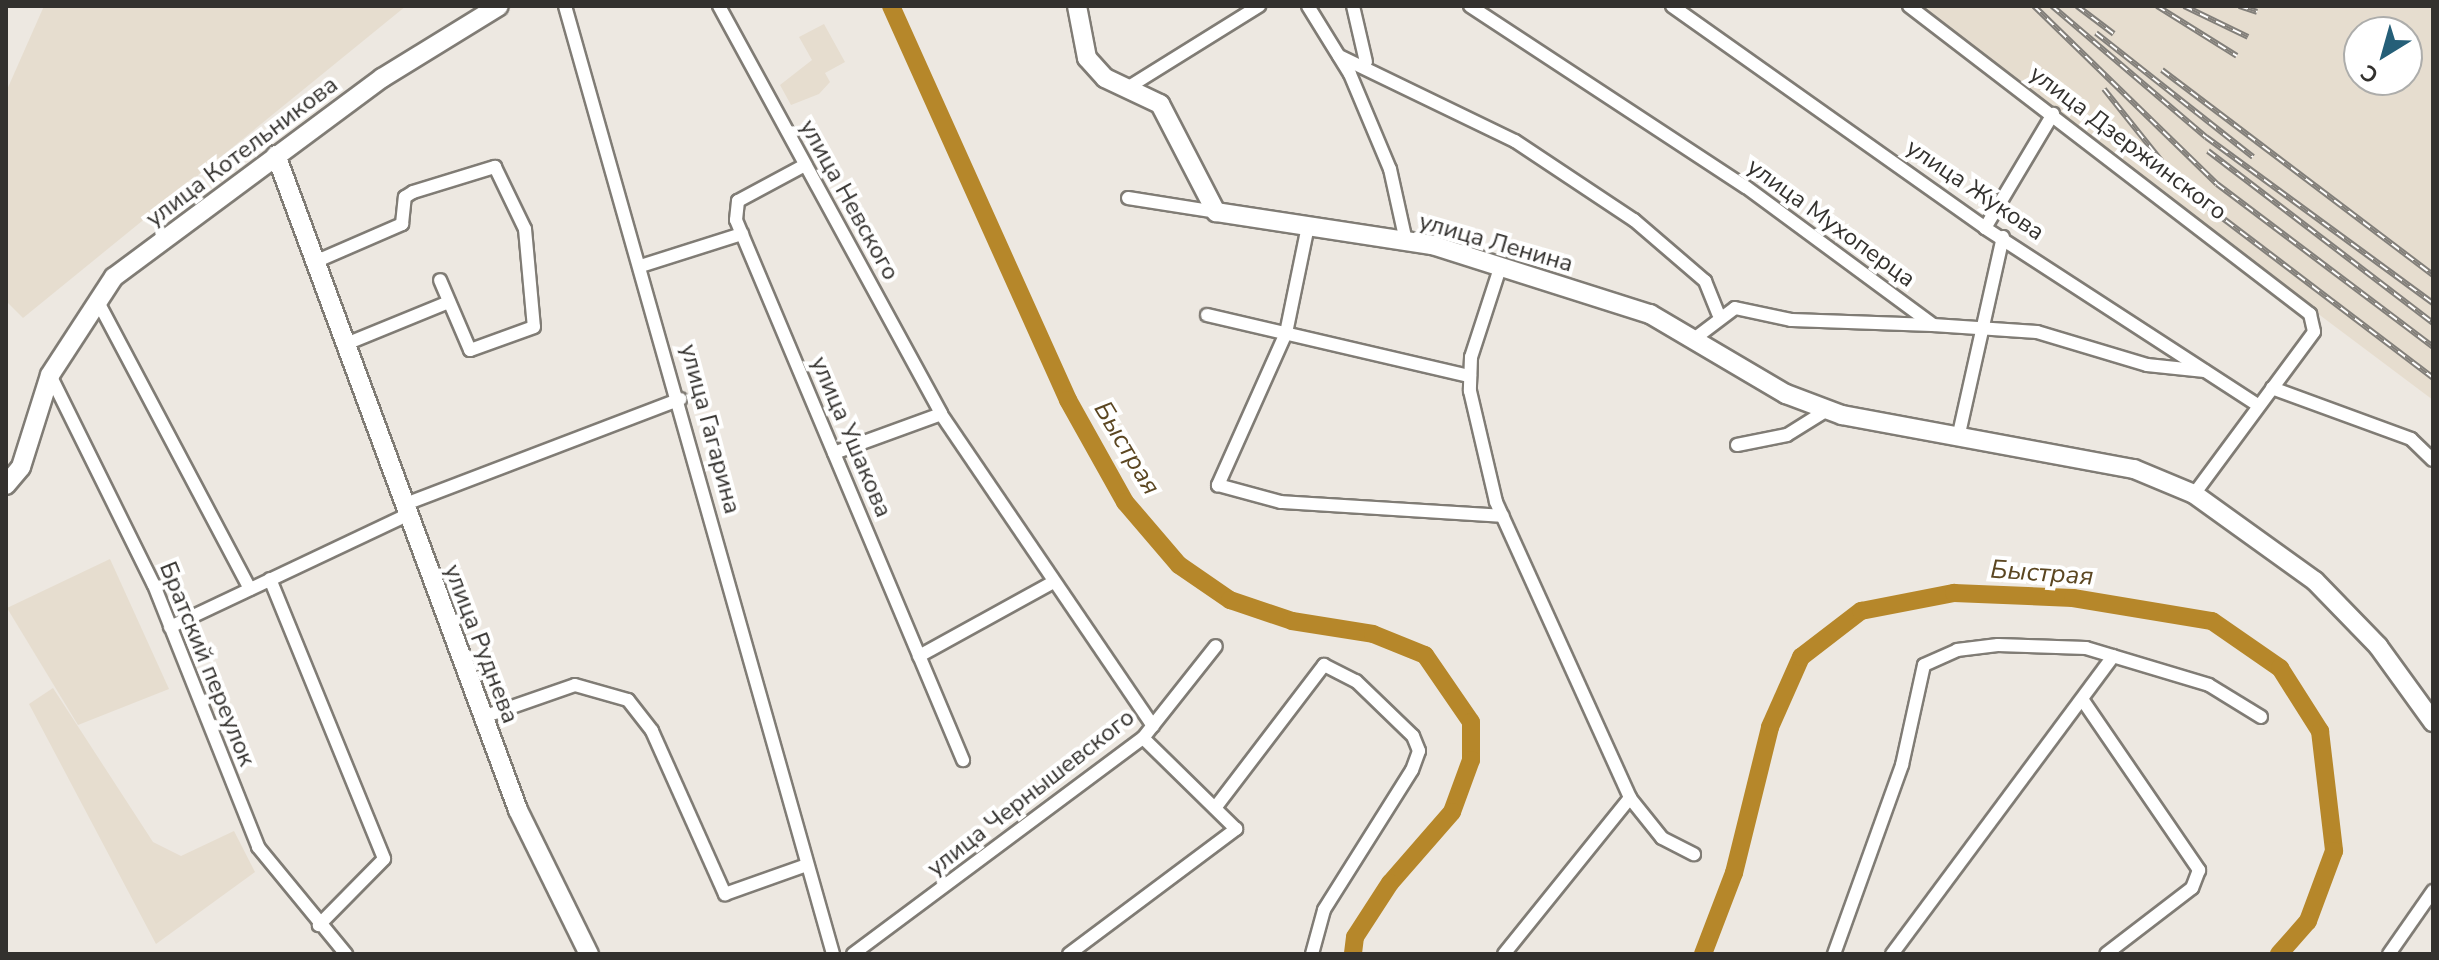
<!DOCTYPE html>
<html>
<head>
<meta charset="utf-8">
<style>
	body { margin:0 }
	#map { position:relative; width:2439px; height:960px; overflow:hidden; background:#ede8e1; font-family:"Nunito Sans",sans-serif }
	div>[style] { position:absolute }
	.built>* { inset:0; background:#e6ddcf }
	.river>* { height:18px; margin:-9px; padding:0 9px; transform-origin:9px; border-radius:9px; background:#b6872a }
	.roads { filter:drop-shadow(2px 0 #807c75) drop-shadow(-2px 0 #807c75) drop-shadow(0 2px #807c75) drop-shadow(0 -2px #807c75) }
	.street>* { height:12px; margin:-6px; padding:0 6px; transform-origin:6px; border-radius:6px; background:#fff }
	.secondary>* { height:18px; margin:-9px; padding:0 9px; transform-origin:9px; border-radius:9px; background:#fff }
	.rail>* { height:6px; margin-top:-3px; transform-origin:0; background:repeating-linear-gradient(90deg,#fff 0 9px,#827f7a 0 18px); box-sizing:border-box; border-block:2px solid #827f7a }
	span { translate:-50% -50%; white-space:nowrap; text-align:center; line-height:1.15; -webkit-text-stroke:8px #fff; paint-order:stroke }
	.street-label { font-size:24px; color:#33312e }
	.water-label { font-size:26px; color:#5b4621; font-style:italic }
	.frame { position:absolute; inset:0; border:8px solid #33312e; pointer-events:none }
	.north { position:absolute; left:2343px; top:16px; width:80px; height:80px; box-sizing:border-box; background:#fff; border:2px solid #adadab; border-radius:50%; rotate:217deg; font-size:22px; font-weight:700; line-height:32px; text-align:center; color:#33312e }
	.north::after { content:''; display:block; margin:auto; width:28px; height:36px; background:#255f78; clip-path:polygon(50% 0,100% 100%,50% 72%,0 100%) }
</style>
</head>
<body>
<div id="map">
	<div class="built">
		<div style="clip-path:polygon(44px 6px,406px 6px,23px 318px,6px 301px,6px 92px)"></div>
		<div style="clip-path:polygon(evenodd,1911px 6px,2433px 6px,2433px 400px,2098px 149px,1911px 6px,2359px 32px,2407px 32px,2407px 80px,2359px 80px,2359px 32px)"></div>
		<div style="clip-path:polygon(824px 24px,845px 62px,825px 73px,830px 82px,819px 94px,791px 105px,780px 85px,812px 60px,799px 37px)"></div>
		<div style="clip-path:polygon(110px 559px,169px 689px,78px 725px,7px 608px)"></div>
		<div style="clip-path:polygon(53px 688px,153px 842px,181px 856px,234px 831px,255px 872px,156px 944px,29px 704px)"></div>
	</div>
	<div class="river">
		<div style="left:891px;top:6px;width:432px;rotate:65.8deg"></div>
		<div style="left:1068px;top:400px;width:117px;rotate:60.8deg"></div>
		<div style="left:1125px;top:502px;width:83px;rotate:49.4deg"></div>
		<div style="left:1179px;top:565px;width:62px;rotate:34.5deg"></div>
		<div style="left:1230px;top:600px;width:65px;rotate:18.7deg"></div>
		<div style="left:1292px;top:621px;width:82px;rotate:9.1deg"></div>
		<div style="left:1373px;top:634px;width:56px;rotate:22deg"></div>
		<div style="left:1425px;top:655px;width:81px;rotate:55.5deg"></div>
		<div style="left:1471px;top:722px;width:38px;rotate:90deg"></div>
		<div style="left:1471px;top:760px;width:55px;rotate:110.1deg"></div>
		<div style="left:1452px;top:812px;width:94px;rotate:131.1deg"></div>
		<div style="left:1390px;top:883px;width:64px;rotate:122.9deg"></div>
		<div style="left:1355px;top:937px;width:17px;rotate:97deg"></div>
		<div style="left:1703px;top:954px;width:87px;rotate:-69.1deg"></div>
		<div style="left:1734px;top:873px;width:150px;rotate:-76.1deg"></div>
		<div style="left:1770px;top:727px;width:77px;rotate:-66.1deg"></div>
		<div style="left:1801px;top:657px;width:76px;rotate:-37.5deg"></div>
		<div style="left:1861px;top:611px;width:95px;rotate:-11deg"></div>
		<div style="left:1954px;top:593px;width:119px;rotate:2.4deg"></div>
		<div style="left:2073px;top:598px;width:141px;rotate:9.4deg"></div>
		<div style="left:2212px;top:621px;width:83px;rotate:34.7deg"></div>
		<div style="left:2280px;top:668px;width:75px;rotate:57.6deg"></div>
		<div style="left:2320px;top:731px;width:121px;rotate:83.3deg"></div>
		<div style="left:2334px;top:851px;width:75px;rotate:110.4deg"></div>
		<div style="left:2308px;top:921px;width:44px;rotate:131.3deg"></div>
	</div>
	<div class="roads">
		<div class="street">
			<div style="left:565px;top:6px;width:985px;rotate:74.21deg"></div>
			<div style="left:719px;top:6px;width:464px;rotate:61.4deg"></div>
			<div style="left:941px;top:414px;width:377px;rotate:55.8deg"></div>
			<div style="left:1308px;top:6px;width:80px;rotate:58.3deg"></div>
			<div style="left:1350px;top:74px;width:103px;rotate:67.2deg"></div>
			<div style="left:1390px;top:169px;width:74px;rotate:77.5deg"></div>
			<div style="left:1353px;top:6px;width:57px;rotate:76.9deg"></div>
			<div style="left:1470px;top:6px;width:330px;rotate:33.3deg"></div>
			<div style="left:1746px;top:187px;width:232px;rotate:36.4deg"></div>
			<div style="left:1933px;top:325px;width:104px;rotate:3.9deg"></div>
			<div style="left:2037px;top:332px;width:115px;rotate:16.7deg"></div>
			<div style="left:2147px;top:365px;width:58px;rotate:5.9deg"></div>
			<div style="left:1672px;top:6px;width:384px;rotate:35.3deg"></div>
			<div style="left:1985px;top:228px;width:325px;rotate:33deg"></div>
			<div style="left:1909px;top:6px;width:506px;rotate:37.53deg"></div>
			<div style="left:2310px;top:314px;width:18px;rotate:77deg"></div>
			<div style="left:2314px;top:332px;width:202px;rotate:126.5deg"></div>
			<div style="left:1339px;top:56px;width:195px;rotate:25.8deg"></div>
			<div style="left:1515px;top:141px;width:143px;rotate:33.6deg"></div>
			<div style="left:1634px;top:220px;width:94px;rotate:40.7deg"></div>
			<div style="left:1705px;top:281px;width:35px;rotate:68deg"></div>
			<div style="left:1132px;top:85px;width:150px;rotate:-31.9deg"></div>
			<div style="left:805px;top:165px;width:76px;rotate:151.8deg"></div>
			<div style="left:738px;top:201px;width:19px;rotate:96deg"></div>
			<div style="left:736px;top:220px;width:586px;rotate:67.2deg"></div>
			<div style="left:1128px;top:198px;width:89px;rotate:9deg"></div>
			<div style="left:1308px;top:226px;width:109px;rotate:101.6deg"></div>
			<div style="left:1286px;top:333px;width:167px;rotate:114.1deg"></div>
			<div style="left:1218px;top:485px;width:65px;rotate:15.1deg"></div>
			<div style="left:1281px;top:502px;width:222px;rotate:3.6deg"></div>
			<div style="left:1985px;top:228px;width:133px;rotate:-59.2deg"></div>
			<div style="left:317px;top:261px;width:93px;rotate:-23.5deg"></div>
			<div style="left:402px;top:224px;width:27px;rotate:-84deg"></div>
			<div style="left:405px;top:197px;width:9px;rotate:-32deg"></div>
			<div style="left:413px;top:192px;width:86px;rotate:-17deg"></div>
			<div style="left:495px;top:167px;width:69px;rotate:64.2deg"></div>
			<div style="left:525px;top:229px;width:98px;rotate:84.8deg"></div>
			<div style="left:534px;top:327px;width:68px;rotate:160.2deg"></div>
			<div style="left:470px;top:350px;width:76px;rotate:-113.2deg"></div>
			<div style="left:644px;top:265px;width:103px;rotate:-17.6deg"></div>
			<div style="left:1500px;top:268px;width:94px;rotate:108deg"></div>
			<div style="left:1471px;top:357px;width:34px;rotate:92deg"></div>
			<div style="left:1470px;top:391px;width:114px;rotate:76.8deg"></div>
			<div style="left:1496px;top:502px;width:325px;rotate:65.6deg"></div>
			<div style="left:1630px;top:798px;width:51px;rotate:51.3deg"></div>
			<div style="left:1662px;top:838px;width:36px;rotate:27deg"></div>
			<div style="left:97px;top:300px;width:327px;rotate:62.1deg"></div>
			<div style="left:1207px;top:315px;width:270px;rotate:13.1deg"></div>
			<div style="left:1694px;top:339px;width:51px;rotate:-37.1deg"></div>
			<div style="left:1735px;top:308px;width:57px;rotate:12.1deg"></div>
			<div style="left:1791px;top:320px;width:142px;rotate:2deg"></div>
			<div style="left:346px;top:344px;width:111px;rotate:-22.2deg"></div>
			<div style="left:50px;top:375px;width:234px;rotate:63.7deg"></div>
			<div style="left:154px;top:585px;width:282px;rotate:68.3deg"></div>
			<div style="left:258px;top:847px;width:139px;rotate:50.6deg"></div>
			<div style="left:2272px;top:388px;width:148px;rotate:20.1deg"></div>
			<div style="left:2411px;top:439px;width:30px;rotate:44deg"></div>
			<div style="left:1958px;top:438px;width:206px;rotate:-77.4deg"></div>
			<div style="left:1737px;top:445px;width:51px;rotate:-11.3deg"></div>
			<div style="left:1787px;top:435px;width:47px;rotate:-32deg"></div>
			<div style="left:834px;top:453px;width:114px;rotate:-20deg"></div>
			<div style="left:403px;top:505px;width:297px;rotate:-20.9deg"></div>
			<div style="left:270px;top:579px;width:302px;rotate:67.8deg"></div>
			<div style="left:384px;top:859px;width:93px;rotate:134.6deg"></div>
			<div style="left:170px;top:627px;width:262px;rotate:-25.3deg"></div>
			<div style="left:919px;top:656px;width:149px;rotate:-28.8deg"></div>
			<div style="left:2084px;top:702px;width:204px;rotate:55.6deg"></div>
			<div style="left:2199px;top:870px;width:19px;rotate:111deg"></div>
			<div style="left:2192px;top:888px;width:108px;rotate:142.5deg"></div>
			<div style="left:483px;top:717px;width:97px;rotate:-19.2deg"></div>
			<div style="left:575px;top:685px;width:55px;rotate:15.8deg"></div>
			<div style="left:628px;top:700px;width:39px;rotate:52deg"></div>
			<div style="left:652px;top:731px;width:179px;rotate:65.9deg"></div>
			<div style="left:725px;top:894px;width:87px;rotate:-19.5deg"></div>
			<div style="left:1215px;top:808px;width:180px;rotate:-52.7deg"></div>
			<div style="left:1324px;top:665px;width:36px;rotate:27deg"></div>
			<div style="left:1356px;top:681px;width:79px;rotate:44deg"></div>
			<div style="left:1413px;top:736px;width:16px;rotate:68deg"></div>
			<div style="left:1419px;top:751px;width:20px;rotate:110deg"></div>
			<div style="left:1412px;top:770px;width:165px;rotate:122.2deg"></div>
			<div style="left:1324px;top:910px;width:46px;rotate:105.3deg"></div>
			<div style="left:853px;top:954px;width:362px;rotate:-36.7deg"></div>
			<div style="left:1143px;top:738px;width:117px;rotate:-51.6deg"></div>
			<div style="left:1069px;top:954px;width:209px;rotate:-36.8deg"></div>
			<div style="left:1236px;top:829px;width:130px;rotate:-135.6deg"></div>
			<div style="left:1504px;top:954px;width:201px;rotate:-51.1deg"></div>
			<div style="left:1834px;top:954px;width:201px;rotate:-70.2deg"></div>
			<div style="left:1902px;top:765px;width:102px;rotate:-77.6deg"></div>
			<div style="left:1924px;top:665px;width:36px;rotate:-24deg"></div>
			<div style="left:1957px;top:650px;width:41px;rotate:-7deg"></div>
			<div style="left:1998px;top:645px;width:88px;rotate:2deg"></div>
			<div style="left:2086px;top:648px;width:128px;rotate:16.7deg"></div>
			<div style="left:2209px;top:685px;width:61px;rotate:31.6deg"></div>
			<div style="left:1892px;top:954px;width:371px;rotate:-53.4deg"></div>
			<div style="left:2389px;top:954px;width:77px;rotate:-55.1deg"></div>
		</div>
		<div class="secondary">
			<div style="left:1077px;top:6px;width:53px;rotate:79.1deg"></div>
			<div style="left:1087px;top:58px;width:27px;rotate:48deg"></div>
			<div style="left:1105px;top:78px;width:61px;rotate:25.3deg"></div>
			<div style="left:1160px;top:104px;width:122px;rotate:62.6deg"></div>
			<div style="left:1216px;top:212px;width:219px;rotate:8.7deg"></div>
			<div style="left:1432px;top:245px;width:229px;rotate:17.6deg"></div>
			<div style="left:1650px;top:314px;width:158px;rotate:30.5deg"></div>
			<div style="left:1786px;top:394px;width:60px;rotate:20.6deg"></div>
			<div style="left:1842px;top:415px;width:297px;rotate:10.5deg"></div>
			<div style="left:2134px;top:469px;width:65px;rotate:22.6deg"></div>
			<div style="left:2194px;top:494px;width:149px;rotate:35.7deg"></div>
			<div style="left:2315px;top:581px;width:91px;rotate:45.9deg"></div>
			<div style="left:2378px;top:646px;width:94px;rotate:54.1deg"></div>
			<div style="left:276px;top:155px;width:698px;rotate:69.72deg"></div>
			<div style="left:518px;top:810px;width:161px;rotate:63.8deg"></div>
			<div style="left:6px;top:485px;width:23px;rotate:-50deg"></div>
			<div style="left:21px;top:467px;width:96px;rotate:-72.5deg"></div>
			<div style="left:50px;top:375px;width:117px;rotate:-56.9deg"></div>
			<div style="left:114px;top:277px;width:334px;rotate:-36.6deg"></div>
			<div style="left:382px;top:78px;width:137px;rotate:-31.6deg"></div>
		</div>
	</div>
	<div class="rail">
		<div style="left:2034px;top:6px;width:255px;rotate:44.2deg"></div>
		<div style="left:2217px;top:184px;width:271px;rotate:37deg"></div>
		<div style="left:2052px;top:6px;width:202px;rotate:40.4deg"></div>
		<div style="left:2206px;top:137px;width:281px;rotate:36.2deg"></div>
		<div style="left:2077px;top:6px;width:46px;rotate:37.1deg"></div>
		<div style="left:2157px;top:6px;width:94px;rotate:32deg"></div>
		<div style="left:2184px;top:6px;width:71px;rotate:25.8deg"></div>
		<div style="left:2239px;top:6px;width:19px;rotate:18deg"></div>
		<div style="left:2096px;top:33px;width:200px;rotate:38.3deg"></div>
		<div style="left:2162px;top:70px;width:340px;rotate:37.1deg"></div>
		<div style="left:2104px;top:89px;width:127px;rotate:51.4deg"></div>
		<div style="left:2183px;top:188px;width:314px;rotate:37.2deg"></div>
		<div style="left:2208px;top:151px;width:283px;rotate:37.4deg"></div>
	</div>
	<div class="street-label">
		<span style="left:2128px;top:143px;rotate:37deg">улица Дзержинского</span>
		<span style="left:242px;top:152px;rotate:-37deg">улица Котельникова</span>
		<span style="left:1975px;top:190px;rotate:34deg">улица Жукова</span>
		<span style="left:849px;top:200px;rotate:61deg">улица Невского</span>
		<span style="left:1831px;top:223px;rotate:36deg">улица Мухоперца</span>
		<span style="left:1496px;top:243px;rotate:16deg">улица Ленина</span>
		<span style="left:710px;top:429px;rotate:75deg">улица Гагарина</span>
		<span style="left:851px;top:437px;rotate:67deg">улица Ушакова</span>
		<span style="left:481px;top:644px;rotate:69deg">улица Руднева</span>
		<span style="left:207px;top:664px;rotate:68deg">Братский переулок</span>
		<span style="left:1031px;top:793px;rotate:-38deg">улица Чернышевского</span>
	</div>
	<div class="water-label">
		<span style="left:1127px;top:448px;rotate:59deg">Быстрая</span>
		<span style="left:2042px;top:573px;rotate:4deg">Быстрая</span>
	</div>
	<div class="frame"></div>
	<div class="north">С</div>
</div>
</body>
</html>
